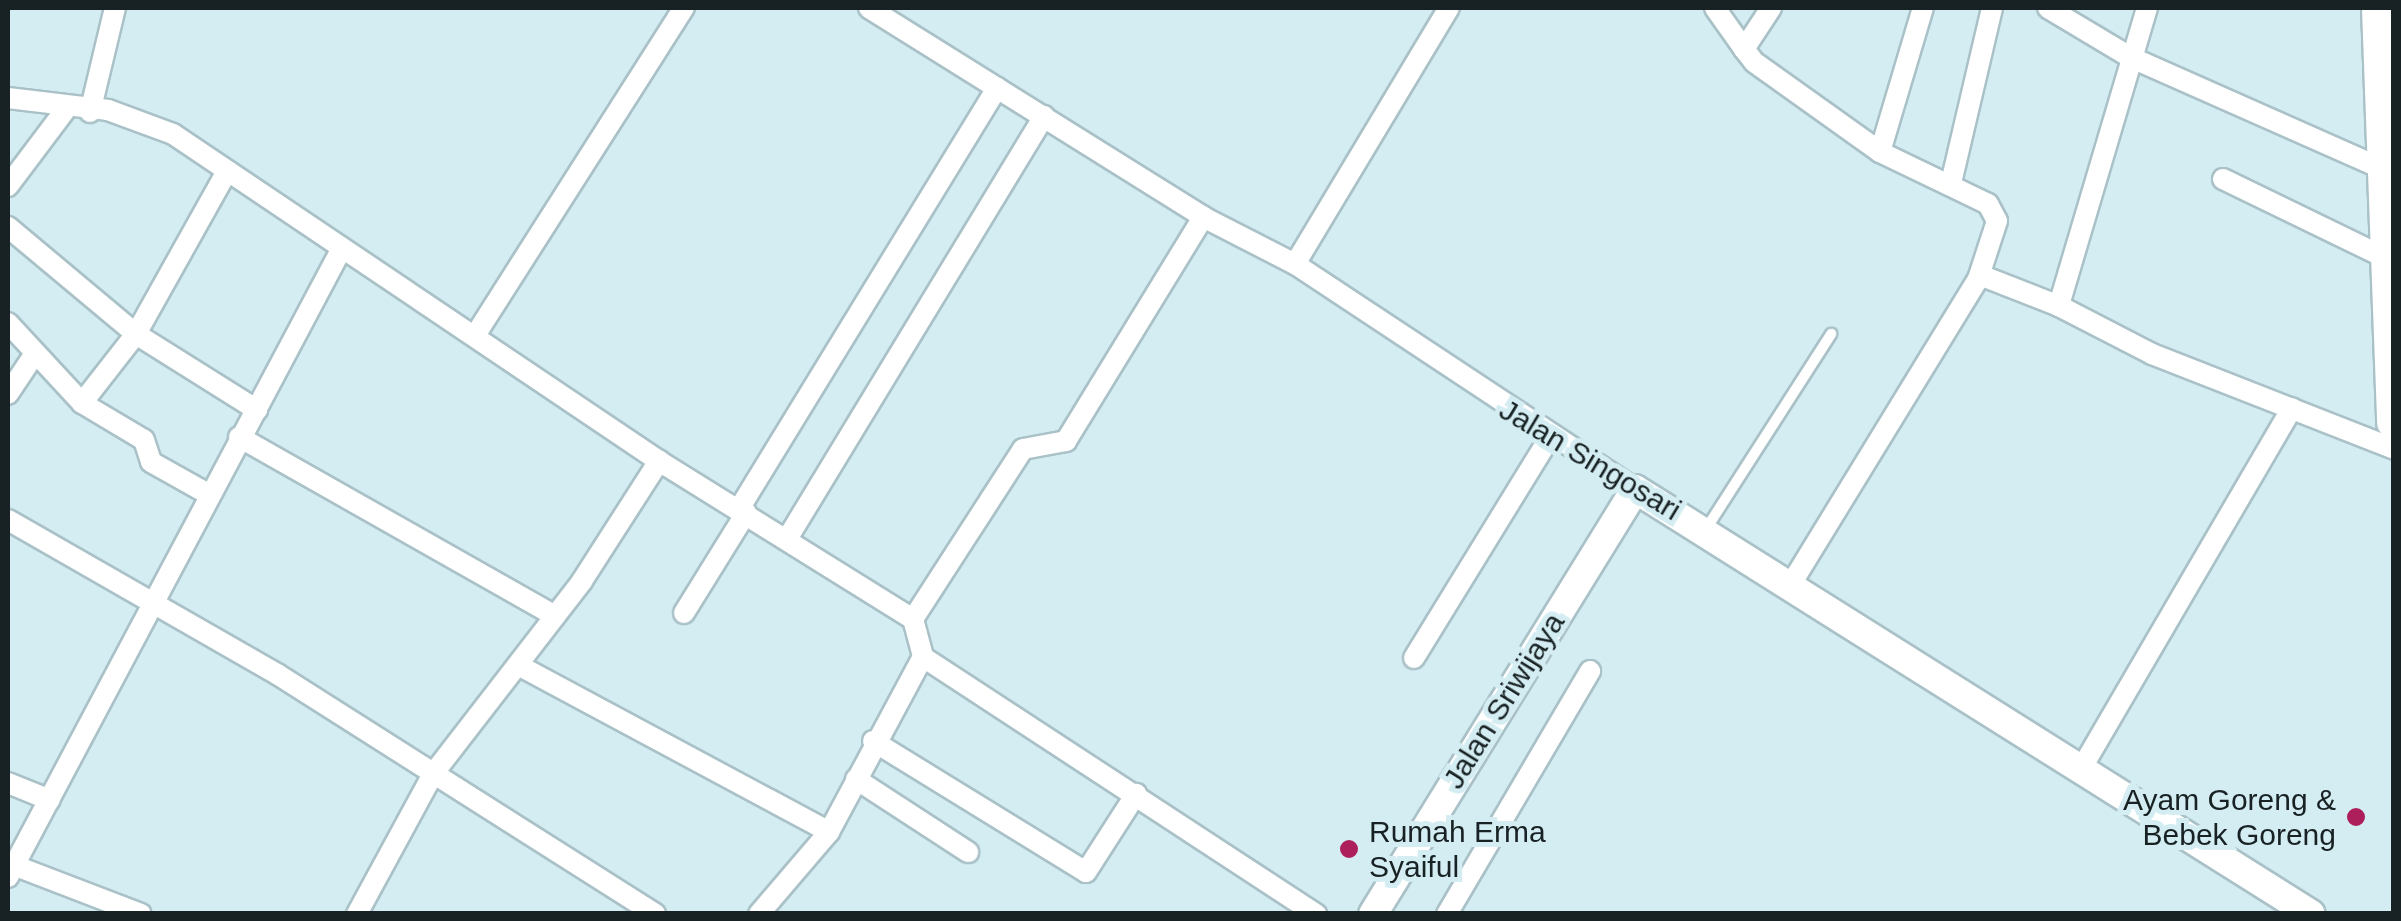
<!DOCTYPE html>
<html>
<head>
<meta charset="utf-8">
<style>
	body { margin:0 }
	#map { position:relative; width:2401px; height:921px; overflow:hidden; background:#d4edf2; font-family:Helvetica,sans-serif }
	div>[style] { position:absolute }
	.roads { filter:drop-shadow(2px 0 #a9c1c7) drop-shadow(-2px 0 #a9c1c7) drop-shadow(0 2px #a9c1c7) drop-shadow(0 -2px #a9c1c7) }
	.lane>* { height:10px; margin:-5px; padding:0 5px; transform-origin:5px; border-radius:5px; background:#fff }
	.street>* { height:20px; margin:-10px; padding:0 10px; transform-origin:10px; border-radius:10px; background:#fff }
	.secondary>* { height:28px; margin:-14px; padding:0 14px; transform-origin:14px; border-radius:14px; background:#fff }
	.highway>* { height:35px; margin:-17.5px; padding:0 17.5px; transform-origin:17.5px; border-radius:17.5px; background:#fff }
	.dots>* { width:28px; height:28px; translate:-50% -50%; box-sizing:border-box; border:5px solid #d4edf2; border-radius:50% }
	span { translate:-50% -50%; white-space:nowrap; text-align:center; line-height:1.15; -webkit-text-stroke:10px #d4edf2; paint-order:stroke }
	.street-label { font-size:30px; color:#182123 }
	.poi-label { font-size:30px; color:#182123 }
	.right { translate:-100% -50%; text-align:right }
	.left { translate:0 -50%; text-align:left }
	.frame { position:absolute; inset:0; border:10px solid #182123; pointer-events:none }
</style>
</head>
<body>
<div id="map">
	<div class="roads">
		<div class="lane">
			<div style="left:1706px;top:529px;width:232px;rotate:-57.3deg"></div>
		</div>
		<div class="street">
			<div style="left:869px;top:8px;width:394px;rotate:32deg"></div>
			<div style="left:1203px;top:217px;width:103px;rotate:27.1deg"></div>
			<div style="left:1295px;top:264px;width:408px;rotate:33.5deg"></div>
			<div style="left:1715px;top:8px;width:50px;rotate:54.7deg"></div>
			<div style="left:1771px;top:8px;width:49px;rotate:123.4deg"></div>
			<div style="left:1744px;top:49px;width:16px;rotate:52deg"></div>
			<div style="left:1754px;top:62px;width:155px;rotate:35.5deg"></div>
			<div style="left:1880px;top:152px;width:120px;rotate:25.7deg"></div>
			<div style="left:1988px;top:204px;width:19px;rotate:62deg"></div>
			<div style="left:1997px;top:221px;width:61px;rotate:108.1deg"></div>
			<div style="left:1978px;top:279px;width:356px;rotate:121.5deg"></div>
			<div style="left:2048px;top:8px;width:96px;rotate:30.9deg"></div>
			<div style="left:2130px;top:57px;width:277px;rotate:23.9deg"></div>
			<div style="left:2147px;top:8px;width:311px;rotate:106.5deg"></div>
			<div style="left:2059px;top:306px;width:105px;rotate:27.3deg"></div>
			<div style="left:2152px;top:354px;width:260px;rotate:21.4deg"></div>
			<div style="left:8px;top:98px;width:101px;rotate:6.8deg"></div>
			<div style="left:108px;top:110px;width:69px;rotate:20.3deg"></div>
			<div style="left:173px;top:134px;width:586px;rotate:33.93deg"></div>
			<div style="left:659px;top:461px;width:299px;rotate:31.9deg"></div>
			<div style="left:913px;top:619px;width:39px;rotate:75deg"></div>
			<div style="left:923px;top:657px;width:470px;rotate:33.2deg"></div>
			<div style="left:90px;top:112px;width:107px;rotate:-76.5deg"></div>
			<div style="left:1880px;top:152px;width:150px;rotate:-73.4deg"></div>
			<div style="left:2223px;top:179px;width:181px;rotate:25.9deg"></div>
			<div style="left:1951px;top:183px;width:180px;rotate:-76.8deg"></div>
			<div style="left:8px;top:186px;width:96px;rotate:-53deg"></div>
			<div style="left:8px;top:227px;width:167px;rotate:39.9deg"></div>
			<div style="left:136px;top:334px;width:143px;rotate:32.1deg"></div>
			<div style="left:1295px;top:264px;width:299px;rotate:-59deg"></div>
			<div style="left:1980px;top:275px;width:85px;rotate:21.4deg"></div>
			<div style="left:8px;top:323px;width:109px;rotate:47.2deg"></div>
			<div style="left:82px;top:403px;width:88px;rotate:-52deg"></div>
			<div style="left:136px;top:334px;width:187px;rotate:-60.8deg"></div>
			<div style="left:476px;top:334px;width:387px;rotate:-57.5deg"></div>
			<div style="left:8px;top:394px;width:47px;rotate:-56.3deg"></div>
			<div style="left:82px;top:403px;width:72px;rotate:30.8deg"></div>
			<div style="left:144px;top:440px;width:23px;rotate:72deg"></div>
			<div style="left:151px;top:462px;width:65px;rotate:29.3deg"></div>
			<div style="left:239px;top:437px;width:363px;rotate:29.5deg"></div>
			<div style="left:739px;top:509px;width:494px;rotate:-58.5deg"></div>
			<div style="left:8px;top:520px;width:310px;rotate:29.8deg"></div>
			<div style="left:277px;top:674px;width:448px;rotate:32.4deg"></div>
			<div style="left:787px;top:539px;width:495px;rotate:-58.7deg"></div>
			<div style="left:684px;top:613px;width:118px;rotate:-58.2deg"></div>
			<div style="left:913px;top:619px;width:202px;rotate:-57.1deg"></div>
			<div style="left:1023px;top:449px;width:44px;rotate:-10.5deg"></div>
			<div style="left:1066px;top:441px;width:263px;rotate:-58.5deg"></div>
			<div style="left:1414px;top:658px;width:256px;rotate:-58.4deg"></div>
			<div style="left:518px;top:665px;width:353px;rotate:28.2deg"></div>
			<div style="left:873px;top:741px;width:250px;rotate:31.6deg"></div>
			<div style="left:1086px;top:872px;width:93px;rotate:-57.3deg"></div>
			<div style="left:2084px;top:764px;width:412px;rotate:-59.7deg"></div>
			<div style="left:856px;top:779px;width:134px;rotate:33.1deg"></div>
			<div style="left:8px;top:783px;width:45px;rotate:22deg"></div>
			<div style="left:8px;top:863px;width:142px;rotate:21deg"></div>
			<div style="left:8px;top:877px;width:712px;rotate:-62.03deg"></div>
			<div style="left:357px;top:914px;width:159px;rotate:-61.5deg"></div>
			<div style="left:433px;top:774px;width:244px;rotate:-52.3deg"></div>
			<div style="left:582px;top:581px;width:143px;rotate:-57.3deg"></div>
			<div style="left:759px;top:914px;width:108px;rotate:-49.5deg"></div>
			<div style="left:829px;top:832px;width:199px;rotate:-61.8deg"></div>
			<div style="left:1447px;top:914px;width:282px;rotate:-59.5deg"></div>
		</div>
		<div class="secondary">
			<div style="left:1373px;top:914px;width:499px;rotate:-58.3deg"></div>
			<div style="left:1635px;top:489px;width:798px;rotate:32.16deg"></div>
		</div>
		<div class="highway">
			<div style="left:2379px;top:8px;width:414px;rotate:87.9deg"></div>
		</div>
	</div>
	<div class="dots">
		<div style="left:2356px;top:817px;background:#ad1f5b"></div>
		<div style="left:1349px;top:849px;background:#ad1f5b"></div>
	</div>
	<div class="street-label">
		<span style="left:1590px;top:460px;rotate:31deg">Jalan Singosari</span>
		<span style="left:1504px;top:701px;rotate:-58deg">Jalan Sriwijaya</span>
	</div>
	<div class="poi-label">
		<span class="right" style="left:2336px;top:817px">Ayam Goreng &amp;<br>Bebek Goreng</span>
		<span class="left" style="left:1369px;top:849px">Rumah Erma<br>Syaiful</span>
	</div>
	<div class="frame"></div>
</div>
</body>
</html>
